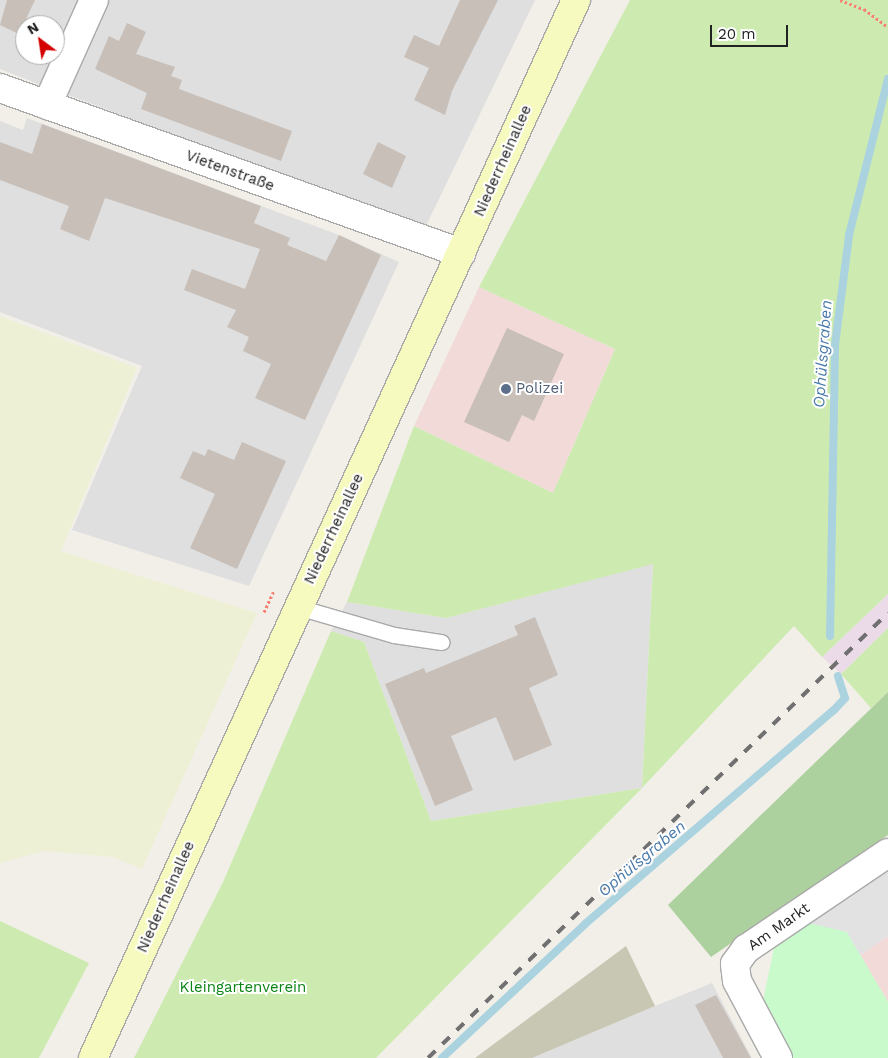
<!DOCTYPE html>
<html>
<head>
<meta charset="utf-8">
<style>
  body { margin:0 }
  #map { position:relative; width:888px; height:1058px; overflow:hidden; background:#f2efe9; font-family:"Work Sans",sans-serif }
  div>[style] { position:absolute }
  .residential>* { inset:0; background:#e0dfdf }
  .commercial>* { inset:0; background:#f2dad9 }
  .industrial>* { inset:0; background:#ebdbe8 }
  .construction>* { inset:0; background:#c7c7b4 }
  .farmland>* { inset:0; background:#eef0d5 }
  .grass>* { inset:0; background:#cdebb0 }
  .forest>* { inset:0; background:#add19e }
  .park>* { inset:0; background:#c8facc }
  .parking>* { inset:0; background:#e2e2e2 }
  .stream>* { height:8px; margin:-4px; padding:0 4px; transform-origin:4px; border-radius:4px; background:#aad3df }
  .building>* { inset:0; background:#c7bfb8 }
  .path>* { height:3px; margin-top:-1.5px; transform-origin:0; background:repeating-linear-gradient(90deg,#fa8072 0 2.5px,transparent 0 5px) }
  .roads { filter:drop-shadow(1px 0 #a9a9a9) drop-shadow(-1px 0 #a9a9a9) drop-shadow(0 1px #a9a9a9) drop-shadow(0 -1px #a9a9a9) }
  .service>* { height:15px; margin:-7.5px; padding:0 7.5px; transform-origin:7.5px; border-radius:7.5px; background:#fff }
  .minor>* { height:28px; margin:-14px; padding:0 14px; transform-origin:14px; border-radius:14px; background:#fff }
  .secondary>* { height:28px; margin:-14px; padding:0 14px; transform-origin:14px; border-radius:14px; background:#f7fabf }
  .rail>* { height:4px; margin-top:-2px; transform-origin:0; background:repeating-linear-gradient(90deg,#707070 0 10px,transparent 0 20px) }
  .dots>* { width:14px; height:14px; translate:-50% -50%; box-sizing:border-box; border:2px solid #fff; border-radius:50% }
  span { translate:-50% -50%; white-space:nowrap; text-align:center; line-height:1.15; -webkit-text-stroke:4px #fff; paint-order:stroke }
  .street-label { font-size:15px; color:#222 }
  .service-label { font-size:15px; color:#4e5e75 }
  .left { translate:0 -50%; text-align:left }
  .park-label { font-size:15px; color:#0c8416 }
  .water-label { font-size:16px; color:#4a7aab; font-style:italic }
  .north { position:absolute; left:15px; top:15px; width:50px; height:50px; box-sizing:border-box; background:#fff; border:1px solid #a7a7a7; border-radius:50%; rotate:329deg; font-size:14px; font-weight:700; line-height:20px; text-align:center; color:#222 }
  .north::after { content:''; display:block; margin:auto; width:18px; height:22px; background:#d40000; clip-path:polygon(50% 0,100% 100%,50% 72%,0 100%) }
  .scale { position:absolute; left:710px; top:25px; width:78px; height:22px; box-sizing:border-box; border:2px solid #222; border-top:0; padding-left:6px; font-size:15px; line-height:18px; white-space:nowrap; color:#222; -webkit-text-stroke:4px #fff; paint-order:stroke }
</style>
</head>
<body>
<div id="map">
  <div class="residential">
    <div style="clip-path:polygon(0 0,80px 0,55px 55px,55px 25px,25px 25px,25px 55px,55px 55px,41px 85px,0 69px)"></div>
    <div style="clip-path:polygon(105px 0,535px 0,425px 228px,68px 95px,67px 83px)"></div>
    <div style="clip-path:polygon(27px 118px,339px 235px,399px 262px,249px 586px,72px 530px,142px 366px,0 312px,0 121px,23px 130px)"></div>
    <div style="clip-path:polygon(653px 563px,642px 788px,431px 821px,364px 642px,331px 631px,347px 602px,446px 618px)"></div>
    <div style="clip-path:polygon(712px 983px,752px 1058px,532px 1058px,655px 1006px)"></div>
  </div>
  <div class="commercial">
    <div style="clip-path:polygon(479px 287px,615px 349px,553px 493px,414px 426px)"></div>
    <div style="clip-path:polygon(888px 936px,888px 1002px,860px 955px)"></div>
  </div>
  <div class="industrial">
    <div style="clip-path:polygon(888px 594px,888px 628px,841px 674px,822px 657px)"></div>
  </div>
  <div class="construction">
    <div style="clip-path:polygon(626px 946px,655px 1006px,532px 1058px,475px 1058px)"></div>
  </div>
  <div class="farmland">
    <div style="clip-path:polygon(0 316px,137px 368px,61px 551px,257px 613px,142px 869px,113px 857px,45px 851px,0 863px)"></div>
  </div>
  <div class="grass">
    <div style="clip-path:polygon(630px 0,888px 0,888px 594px,822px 657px,794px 626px,642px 788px,376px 1058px,134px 1058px,223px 882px,331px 631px,364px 642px,431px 821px,642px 788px,653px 564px,446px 618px,347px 602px,414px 426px,553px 493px,615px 349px,479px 287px)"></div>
    <div style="clip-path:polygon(888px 628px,888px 692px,871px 708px,841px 674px)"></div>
    <div style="clip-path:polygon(0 921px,89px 963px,39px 1058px,0 1058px)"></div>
  </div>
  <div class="forest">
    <div style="clip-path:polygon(888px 692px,888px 835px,711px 957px,668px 905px)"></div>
  </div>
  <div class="park">
    <div style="clip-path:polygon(808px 920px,847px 932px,888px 1002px,888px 1058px,791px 1058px,762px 1006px,775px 943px)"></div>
  </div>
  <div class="parking">
    <div style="clip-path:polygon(888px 870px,888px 936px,860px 955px,847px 932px,809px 923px)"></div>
  </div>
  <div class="stream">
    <div style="left:830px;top:636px;width:291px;rotate:-89deg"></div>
    <div style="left:835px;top:345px;width:111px;rotate:-82.7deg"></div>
    <div style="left:849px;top:235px;width:161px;rotate:-76deg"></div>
    <div style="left:442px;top:1058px;width:196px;rotate:-43.1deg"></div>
    <div style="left:585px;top:924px;width:328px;rotate:-40.7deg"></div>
    <div style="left:834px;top:710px;width:16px;rotate:-47deg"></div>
    <div style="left:845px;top:698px;width:23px;rotate:-108deg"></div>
  </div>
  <div class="building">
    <div style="clip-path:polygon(7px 0,35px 0,19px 34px,0 25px)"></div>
    <div style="clip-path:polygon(460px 0,498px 0,452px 91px,445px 115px,414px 100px,429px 68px,404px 57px,414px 35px,439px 46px)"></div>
    <div style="clip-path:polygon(127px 23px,146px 32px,136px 54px,175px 67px,171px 76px,182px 80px,179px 89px,292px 131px,281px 161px,141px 109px,147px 93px,95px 69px,109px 36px,119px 41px)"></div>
    <div style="clip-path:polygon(42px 124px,261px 206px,254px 223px,290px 238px,287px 245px,326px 261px,339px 235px,381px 255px,305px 420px,255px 398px,271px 364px,243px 351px,249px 337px,227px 327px,236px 310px,184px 290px,192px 269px,245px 289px,260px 249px,105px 198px,89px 241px,60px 229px,69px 206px,0 180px,0 142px,32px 154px)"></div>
    <div style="clip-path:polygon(378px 142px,406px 156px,392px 188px,363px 174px)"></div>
    <div style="clip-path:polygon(507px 328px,564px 354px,534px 421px,522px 415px,509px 442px,464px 422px)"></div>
    <div style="clip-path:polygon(242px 442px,286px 461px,237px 569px,190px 548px,215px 494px,180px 478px,193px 451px,205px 456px,208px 449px,234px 460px)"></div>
    <div style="clip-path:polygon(535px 617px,558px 675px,529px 688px,552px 745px,514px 761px,496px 717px,451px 736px,473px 790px,435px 806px,385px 684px,424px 668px,426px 673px,518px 635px,514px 626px)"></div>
    <div style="clip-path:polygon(716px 995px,751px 1058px,723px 1058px,695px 1005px)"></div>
  </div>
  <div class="path">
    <div style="left:840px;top:0;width:26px;rotate:21deg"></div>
    <div style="left:864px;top:9px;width:30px;rotate:37deg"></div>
    <div style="left:264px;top:612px;width:23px;rotate:-65deg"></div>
  </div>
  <div class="roads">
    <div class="service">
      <div style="left:298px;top:607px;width:100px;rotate:16.3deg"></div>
      <div style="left:394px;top:635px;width:48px;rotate:8.5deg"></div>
    </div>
    <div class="minor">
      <div style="left:0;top:88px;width:490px;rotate:19.7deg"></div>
      <div style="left:47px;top:105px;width:115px;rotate:-65.9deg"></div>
      <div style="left:778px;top:1058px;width:87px;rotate:-118deg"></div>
      <div style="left:737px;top:981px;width:17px;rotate:-97deg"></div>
      <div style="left:735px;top:964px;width:19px;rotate:-54deg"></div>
      <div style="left:746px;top:949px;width:171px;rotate:-34.1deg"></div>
    </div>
    <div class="secondary">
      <div style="left:93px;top:1058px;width:1163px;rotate:-65.46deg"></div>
    </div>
  </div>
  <div class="rail">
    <div style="left:428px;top:1058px;width:640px;rotate:-44.05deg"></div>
  </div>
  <div class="dots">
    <div style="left:506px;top:389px;background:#5c6f8a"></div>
  </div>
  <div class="street-label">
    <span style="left:503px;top:161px;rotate:-66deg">Niederrheinallee</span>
    <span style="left:230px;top:171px;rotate:20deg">Vietenstraße</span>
    <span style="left:334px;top:529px;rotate:-65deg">Niederrheinallee</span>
    <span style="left:166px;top:897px;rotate:-66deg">Niederrheinallee</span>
    <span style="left:779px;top:927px;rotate:-35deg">Am Markt</span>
  </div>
  <div class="service-label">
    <span class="left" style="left:516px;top:389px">Polizei</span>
  </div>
  <div class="park-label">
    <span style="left:243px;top:988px">Kleingartenverein</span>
  </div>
  <div class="water-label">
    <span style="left:823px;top:354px;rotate:-86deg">Ophülsgraben</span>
    <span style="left:642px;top:859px;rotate:-40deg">Ophülsgraben</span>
  </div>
  <div class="north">N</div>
  <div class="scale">20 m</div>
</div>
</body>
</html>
